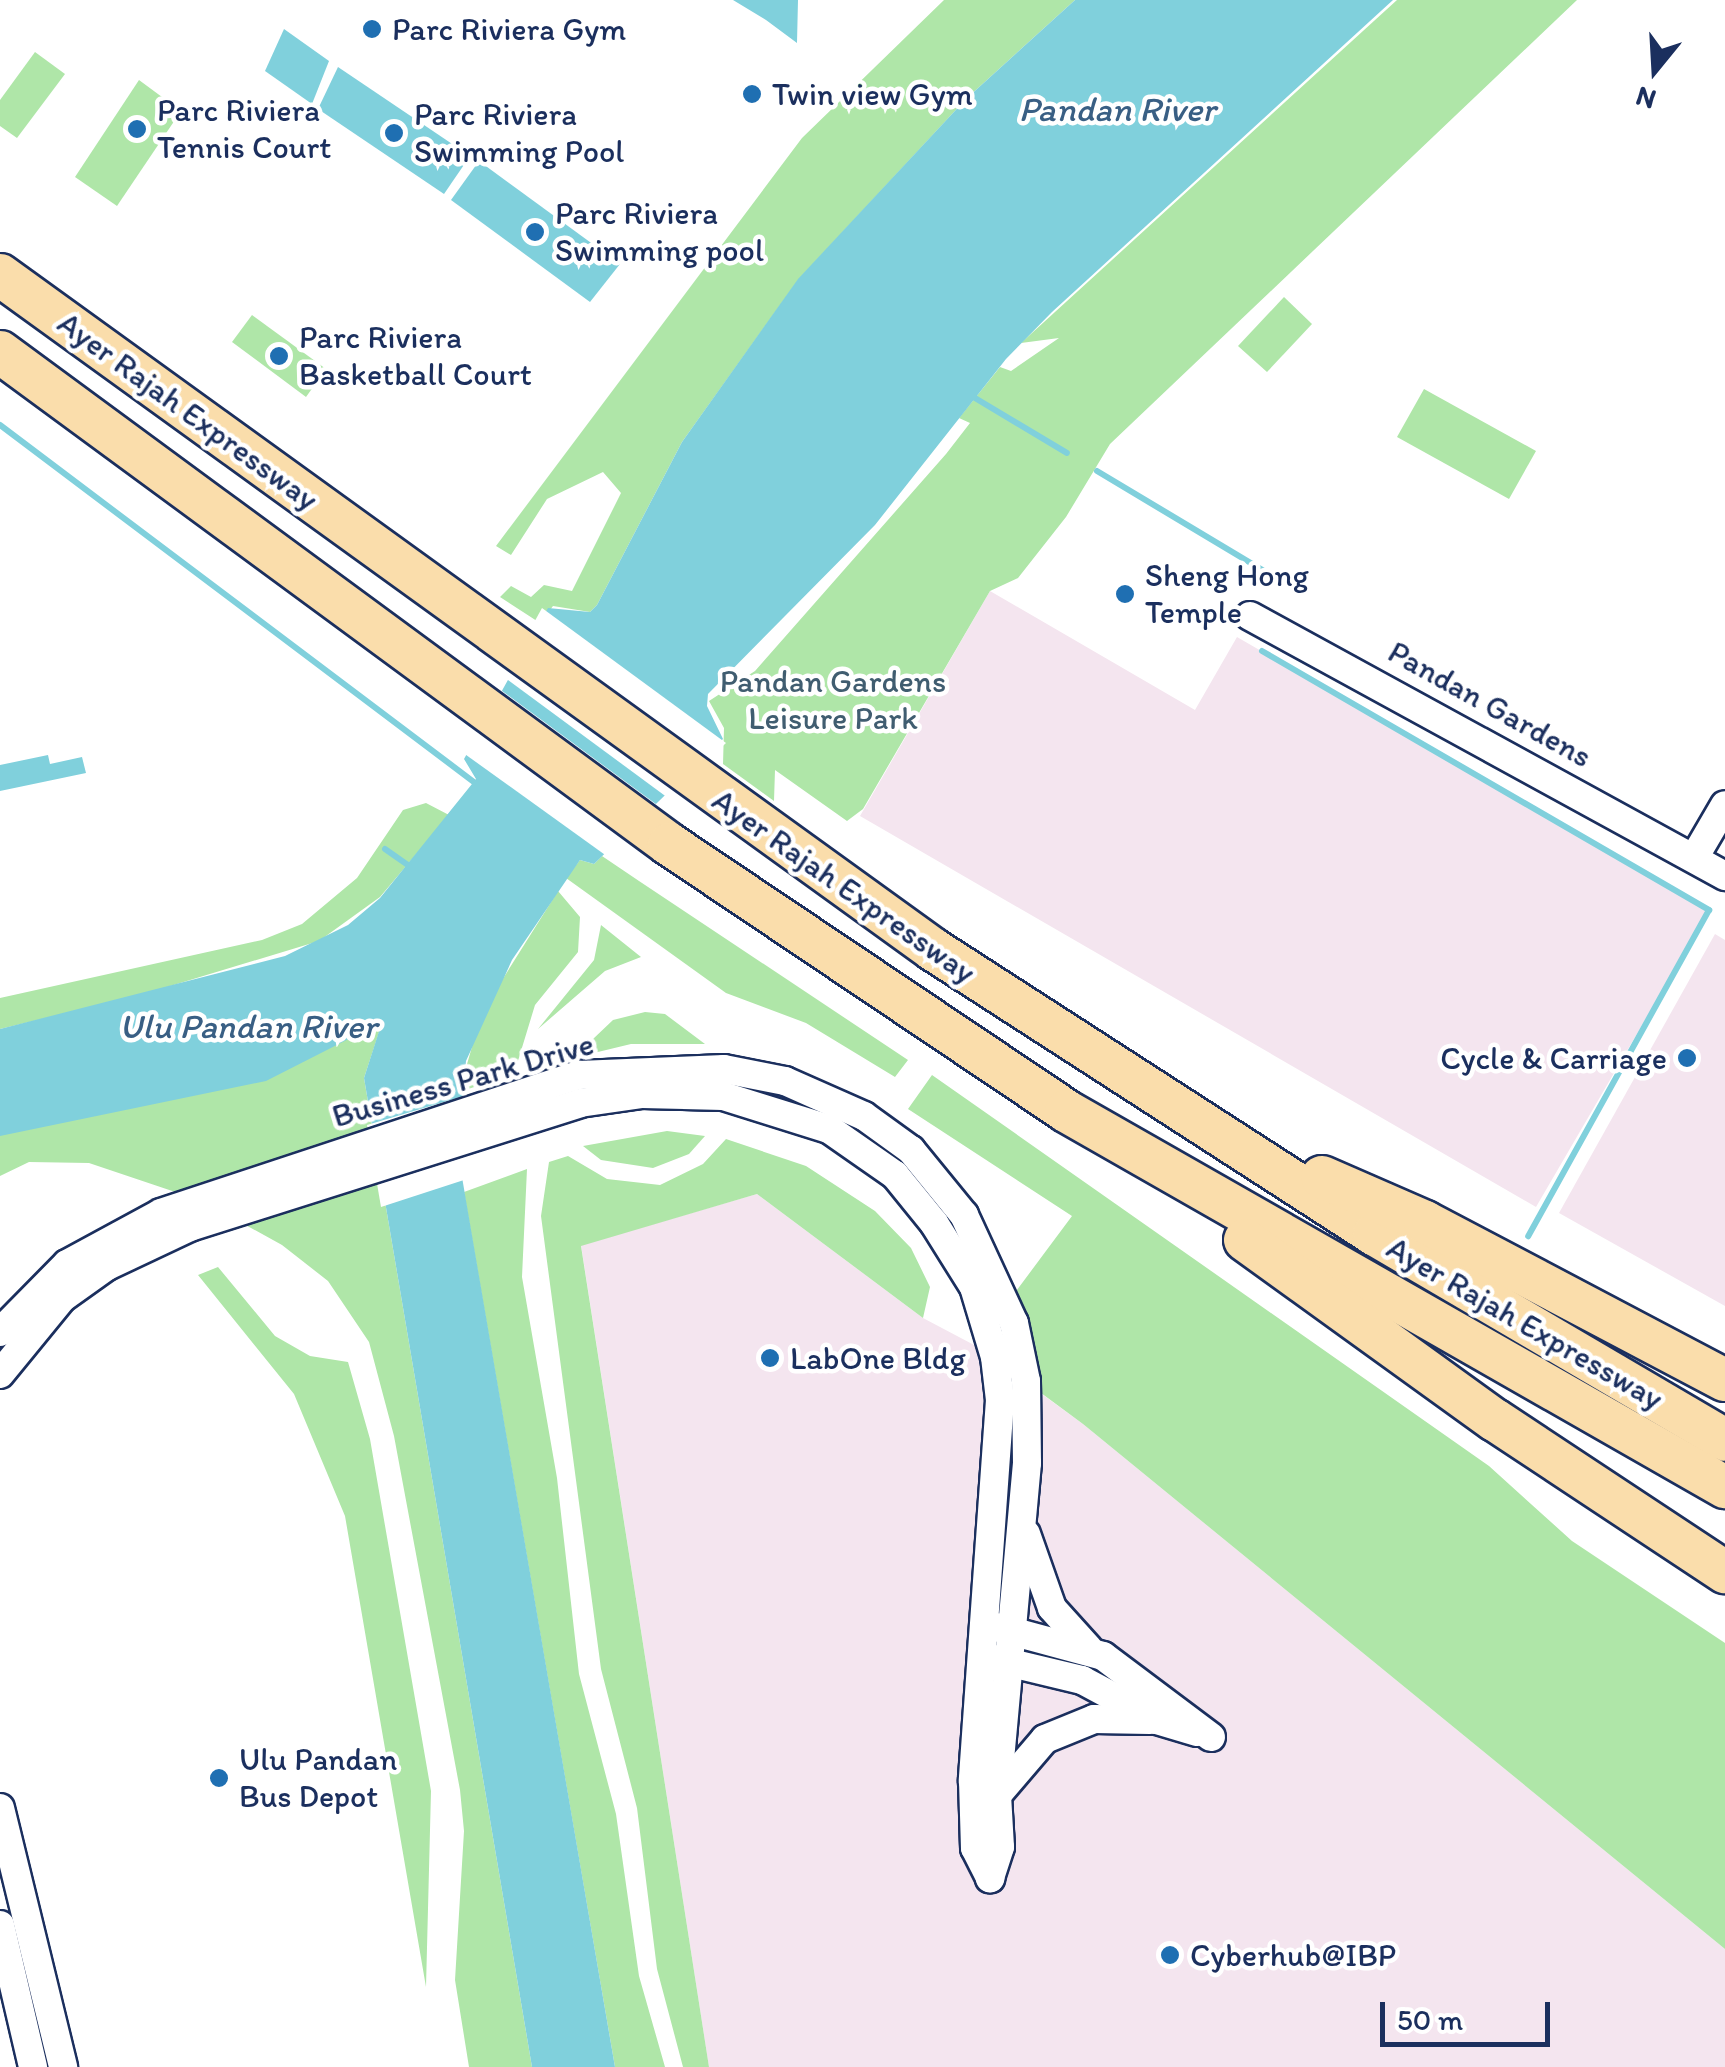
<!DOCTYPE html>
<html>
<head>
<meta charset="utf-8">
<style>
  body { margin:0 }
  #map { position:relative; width:1725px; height:2067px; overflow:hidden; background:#fff; font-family:Itim,sans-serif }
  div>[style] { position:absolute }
  .built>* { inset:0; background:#f4e5ef }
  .green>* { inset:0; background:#afe6a8 }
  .water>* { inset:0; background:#80d0dc }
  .pier>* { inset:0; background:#fff }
  .stream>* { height:6px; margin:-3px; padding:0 3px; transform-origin:3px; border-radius:3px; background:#80d0dc }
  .roads { filter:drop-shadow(2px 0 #1b2f5e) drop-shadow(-2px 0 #1b2f5e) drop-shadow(0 2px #1b2f5e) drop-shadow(0 -2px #1b2f5e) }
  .minor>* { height:28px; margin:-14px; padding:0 14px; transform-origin:14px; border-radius:14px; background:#fff }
  .highway>* { height:42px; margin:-21px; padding:0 21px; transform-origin:21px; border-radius:21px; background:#faddab }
  .dots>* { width:28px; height:28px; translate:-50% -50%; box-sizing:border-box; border:5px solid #fff; border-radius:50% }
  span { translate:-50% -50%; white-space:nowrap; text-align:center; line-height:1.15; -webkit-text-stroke:9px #fff; paint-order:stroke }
  .poi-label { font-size:32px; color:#1b2f5e }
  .left { translate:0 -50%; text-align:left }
  .right { translate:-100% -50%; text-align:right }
  .street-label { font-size:32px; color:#1b2f5e }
  .park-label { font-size:32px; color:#405d70 }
  .water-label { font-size:35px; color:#395f84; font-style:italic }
  .north { position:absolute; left:1605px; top:20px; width:100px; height:100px; -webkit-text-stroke:8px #fff; paint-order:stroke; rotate:198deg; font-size:28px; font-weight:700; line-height:40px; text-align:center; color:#1b2f5e }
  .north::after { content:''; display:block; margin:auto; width:35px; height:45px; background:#1b2f5e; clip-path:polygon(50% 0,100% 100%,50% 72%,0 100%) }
  .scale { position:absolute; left:1380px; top:2002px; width:170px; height:45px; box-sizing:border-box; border:5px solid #1b2f5e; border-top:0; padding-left:12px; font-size:30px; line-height:35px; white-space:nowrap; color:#1b2f5e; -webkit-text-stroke:8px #fff; paint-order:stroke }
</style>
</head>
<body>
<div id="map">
  <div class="built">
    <div style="clip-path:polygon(990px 591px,1195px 710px,1237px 637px,1709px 910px,1536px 1207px,860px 816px)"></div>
    <div style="clip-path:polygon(1715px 934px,1725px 940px,1725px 1306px,1559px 1213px)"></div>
    <div style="clip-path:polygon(757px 1194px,923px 1318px,976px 1346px,1083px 1424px,1725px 1949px,1725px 2067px,709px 2067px,581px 1245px)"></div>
  </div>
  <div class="green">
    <div style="clip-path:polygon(944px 0,1075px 0,966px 99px,798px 280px,682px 442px,597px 605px,590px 612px,553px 606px,540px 623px,500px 597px,511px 586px,531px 597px,544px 585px,572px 591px,621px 493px,603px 472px,547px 499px,511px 555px,496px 546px,802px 138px)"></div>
    <div style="clip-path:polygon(1397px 0,1577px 0,1110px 444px,1066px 517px,1018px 578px,990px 591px,863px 809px,847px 821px,775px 770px,774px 801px,723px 764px,724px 728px,709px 701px,755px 671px,946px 454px,970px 423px,959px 418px,1000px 367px,1011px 371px,1059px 338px,1021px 343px)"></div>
    <div style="clip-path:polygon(35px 52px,65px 74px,17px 138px,0 126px,0 100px)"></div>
    <div style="clip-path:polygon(139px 80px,181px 111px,117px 206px,75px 177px)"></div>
    <div style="clip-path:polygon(1284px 297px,1312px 324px,1267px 372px,1238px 346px)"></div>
    <div style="clip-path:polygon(252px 315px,326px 369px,306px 397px,232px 342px)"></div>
    <div style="clip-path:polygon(1424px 389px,1536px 451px,1509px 499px,1397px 437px)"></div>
    <div style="clip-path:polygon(426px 803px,449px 815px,380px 897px,319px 941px,134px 997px,0 1029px,0 998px,262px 940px,302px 924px,357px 878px,403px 810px)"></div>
    <div style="clip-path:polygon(602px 856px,639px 881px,908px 1060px,895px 1077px,806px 1023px,726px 993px,566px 878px,580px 860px,594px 864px)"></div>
    <div style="clip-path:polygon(558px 891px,580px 917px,578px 952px,535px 1005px,514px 1074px,459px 1092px,482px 1012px)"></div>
    <div style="clip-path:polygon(601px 925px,641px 957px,605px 971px,538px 1029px,594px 960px)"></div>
    <div style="clip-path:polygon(645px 1012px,665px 1014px,705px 1044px,631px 1044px,573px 1058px,613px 1020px)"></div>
    <div style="clip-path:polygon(383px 1020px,364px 1078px,532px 2067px,469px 2067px,455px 1980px,464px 1831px,460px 1790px,394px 1436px,369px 1342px,328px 1281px,282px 1245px,202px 1201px,89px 1163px,29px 1162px,0 1176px,0 1135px)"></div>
    <div style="clip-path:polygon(932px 1075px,1489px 1466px,1572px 1541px,1725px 1643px,1725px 1949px,1083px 1424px,976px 1345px,1072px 1216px,908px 1109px)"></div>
    <div style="clip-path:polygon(667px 1131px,705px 1136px,689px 1154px,653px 1168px,601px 1160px,583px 1146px)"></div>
    <div style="clip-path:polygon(726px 1139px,806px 1166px,875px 1211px,911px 1248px,930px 1287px,923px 1318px,757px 1194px,581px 1246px,709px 2067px,683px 2067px,657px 1969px,637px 1808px,601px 1669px,541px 1216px,549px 1162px,568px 1156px,607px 1179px,660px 1185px,703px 1164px)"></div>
    <div style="clip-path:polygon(527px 1169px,522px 1277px,557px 1478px,579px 1674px,616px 1814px,639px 1976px,665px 2067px,615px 2067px,464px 1192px)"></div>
    <div style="clip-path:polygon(218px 1267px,275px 1336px,310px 1356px,348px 1362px,370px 1439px,431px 1791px,426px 1987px,345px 1516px,294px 1394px,198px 1275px)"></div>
  </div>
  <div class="water">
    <div style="clip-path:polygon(733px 0,798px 0,797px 43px,766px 20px)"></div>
    <div style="clip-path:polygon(1075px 0,1393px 0,1052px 312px,1006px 359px,875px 525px,708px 694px,707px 706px,723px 739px,594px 864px,580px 860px,512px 960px,466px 1061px,457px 1148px,615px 2067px,532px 2067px,364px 1078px,382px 1022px,266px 1081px,0 1136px,0 1029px,285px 956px,348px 925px,380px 898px,476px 779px,464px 759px,548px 608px,590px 612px,597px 605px,682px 442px,798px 279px,966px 99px)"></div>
    <div style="clip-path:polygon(284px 29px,329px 61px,312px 104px,265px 71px)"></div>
    <div style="clip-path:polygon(338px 67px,470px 156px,444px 194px,318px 109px)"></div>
    <div style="clip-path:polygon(479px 161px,620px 264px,590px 302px,451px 200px)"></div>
    <div style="clip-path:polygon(48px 755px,50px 764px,82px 757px,86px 773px,0 791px,0 765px)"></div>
  </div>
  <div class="pier">
    <div style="clip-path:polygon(542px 608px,726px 743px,668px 798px,504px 677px)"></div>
    <div style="clip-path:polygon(498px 688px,660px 807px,608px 857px,462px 752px)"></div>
    <div style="clip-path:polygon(464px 1096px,467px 1179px,381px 1207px,367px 1125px)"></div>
  </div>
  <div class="stream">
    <div style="left:975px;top:398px;width:107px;rotate:30.9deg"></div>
    <div style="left:0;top:425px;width:593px;rotate:36.99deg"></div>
    <div style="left:1097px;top:471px;width:232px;rotate:30.9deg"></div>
    <div style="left:1262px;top:651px;width:517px;rotate:30.09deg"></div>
    <div style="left:1709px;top:910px;width:373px;rotate:119deg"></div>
    <div style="left:385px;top:849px;width:29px;rotate:35deg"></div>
  </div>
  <div class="roads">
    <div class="minor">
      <div style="left:1250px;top:616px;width:542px;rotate:28.69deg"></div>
      <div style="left:1694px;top:858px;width:61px;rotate:-59.7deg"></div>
      <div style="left:0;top:1332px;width:95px;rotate:-45.4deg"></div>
      <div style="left:67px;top:1264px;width:107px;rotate:-28.5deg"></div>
      <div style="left:161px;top:1213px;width:440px;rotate:-18.3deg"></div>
      <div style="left:579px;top:1075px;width:145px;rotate:-2.4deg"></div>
      <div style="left:724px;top:1069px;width:62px;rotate:11.1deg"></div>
      <div style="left:785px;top:1081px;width:86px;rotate:23.9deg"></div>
      <div style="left:864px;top:1116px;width:58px;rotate:35.9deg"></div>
      <div style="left:911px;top:1150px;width:84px;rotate:50.8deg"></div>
      <div style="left:964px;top:1215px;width:119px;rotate:65.2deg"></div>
      <div style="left:1014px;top:1323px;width:59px;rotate:78.3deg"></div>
      <div style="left:1026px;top:1381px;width:82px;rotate:89.3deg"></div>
      <div style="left:1027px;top:1463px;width:333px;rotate:95.2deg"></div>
      <div style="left:997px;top:1795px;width:52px;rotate:86.7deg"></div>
      <div style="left:1000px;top:1847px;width:33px;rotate:108deg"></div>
      <div style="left:0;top:1374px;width:98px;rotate:-50.8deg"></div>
      <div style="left:62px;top:1298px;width:55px;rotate:-35.4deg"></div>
      <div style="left:107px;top:1266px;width:92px;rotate:-25.2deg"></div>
      <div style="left:190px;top:1227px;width:409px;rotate:-17.6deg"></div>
      <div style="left:580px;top:1103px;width:63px;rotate:-8.3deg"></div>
      <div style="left:642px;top:1094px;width:81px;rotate:1.4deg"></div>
      <div style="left:723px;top:1096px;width:111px;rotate:17.3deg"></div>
      <div style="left:829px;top:1129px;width:80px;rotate:34.9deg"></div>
      <div style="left:895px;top:1175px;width:62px;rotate:50.9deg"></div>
      <div style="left:934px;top:1223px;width:75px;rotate:58deg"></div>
      <div style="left:974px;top:1287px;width:73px;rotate:73.3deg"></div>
      <div style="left:995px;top:1357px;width:43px;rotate:83.4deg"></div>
      <div style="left:1000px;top:1400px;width:382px;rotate:94.1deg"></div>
      <div style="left:973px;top:1781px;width:67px;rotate:88.3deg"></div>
      <div style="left:975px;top:1848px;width:34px;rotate:63deg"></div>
      <div style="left:1026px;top:1534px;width:78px;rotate:70.6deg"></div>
      <div style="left:1052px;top:1608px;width:54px;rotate:48deg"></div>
      <div style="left:996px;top:1627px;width:111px;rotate:15.2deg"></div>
      <div style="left:1103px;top:1656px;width:135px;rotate:36.9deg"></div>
      <div style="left:990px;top:1658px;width:95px;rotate:13.4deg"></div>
      <div style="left:1082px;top:1680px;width:85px;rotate:28.1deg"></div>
      <div style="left:1157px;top:1720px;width:42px;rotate:16.7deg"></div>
      <div style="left:998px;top:1794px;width:72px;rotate:-49.5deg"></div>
      <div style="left:1045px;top:1739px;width:53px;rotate:-22.2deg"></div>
      <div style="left:1094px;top:1719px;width:56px;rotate:1deg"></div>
      <div style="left:0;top:1808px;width:267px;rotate:76.3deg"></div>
      <div style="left:0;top:1925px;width:146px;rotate:76.9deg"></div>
    </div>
    <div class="highway">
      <div style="left:0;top:275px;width:1152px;rotate:35.86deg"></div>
      <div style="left:934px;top:950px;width:524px;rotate:32.84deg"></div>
      <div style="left:1374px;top:1234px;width:407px;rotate:30.4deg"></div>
      <div style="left:0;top:352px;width:830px;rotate:36.33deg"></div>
      <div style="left:669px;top:844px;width:478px;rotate:33.9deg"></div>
      <div style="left:1066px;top:1111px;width:759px;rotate:29.71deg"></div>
      <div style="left:1322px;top:1177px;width:112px;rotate:23.6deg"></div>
      <div style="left:1425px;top:1222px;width:339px;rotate:27.8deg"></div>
      <div style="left:1245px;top:1240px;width:308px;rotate:35.8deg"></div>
      <div style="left:1495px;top:1420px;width:276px;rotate:33.5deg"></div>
    </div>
  </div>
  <div class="dots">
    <div style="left:372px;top:29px;background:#1f6fb2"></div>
    <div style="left:752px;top:94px;background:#1f6fb2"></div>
    <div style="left:137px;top:129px;background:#1f6fb2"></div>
    <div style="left:394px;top:133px;background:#1f6fb2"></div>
    <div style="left:535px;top:232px;background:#1f6fb2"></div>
    <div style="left:279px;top:356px;background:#1f6fb2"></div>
    <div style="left:1125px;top:594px;background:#1f6fb2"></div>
    <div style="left:1687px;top:1058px;background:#1f6fb2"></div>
    <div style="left:770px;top:1358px;background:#1f6fb2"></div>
    <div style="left:219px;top:1778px;background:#1f6fb2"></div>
    <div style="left:1170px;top:1955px;background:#1f6fb2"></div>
  </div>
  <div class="poi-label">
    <span class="left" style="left:392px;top:29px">Parc Riviera Gym</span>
    <span class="left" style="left:772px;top:94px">Twin view Gym</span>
    <span class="left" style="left:157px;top:129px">Parc Riviera<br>Tennis Court</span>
    <span class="left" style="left:414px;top:133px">Parc Riviera<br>Swimming Pool</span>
    <span class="left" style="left:555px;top:232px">Parc Riviera<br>Swimming pool</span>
    <span class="left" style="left:299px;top:356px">Parc Riviera<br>Basketball Court</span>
    <span class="left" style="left:1145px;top:594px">Sheng Hong<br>Temple</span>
    <span class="right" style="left:1667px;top:1058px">Cycle &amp; Carriage</span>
    <span class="left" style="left:790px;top:1358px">LabOne Bldg</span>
    <span class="left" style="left:239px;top:1778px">Ulu Pandan<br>Bus Depot</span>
    <span class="left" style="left:1190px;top:1955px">Cyberhub@IBP</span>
  </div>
  <div class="street-label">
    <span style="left:188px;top:411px;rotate:36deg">Ayer Rajah Expressway</span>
    <span style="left:1490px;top:704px;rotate:29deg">Pandan Gardens</span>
    <span style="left:844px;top:886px;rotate:35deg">Ayer Rajah Expressway</span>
    <span style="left:463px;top:1080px;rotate:-16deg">Business Park Drive</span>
    <span style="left:1525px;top:1323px;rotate:30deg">Ayer Rajah Expressway</span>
  </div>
  <div class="park-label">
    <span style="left:833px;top:700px">Pandan Gardens<br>Leisure Park</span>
  </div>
  <div class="water-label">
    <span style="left:1117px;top:109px">Pandan River</span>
    <span style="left:248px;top:1026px">Ulu Pandan River</span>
  </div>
  <div class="north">N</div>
  <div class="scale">50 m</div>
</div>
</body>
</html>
